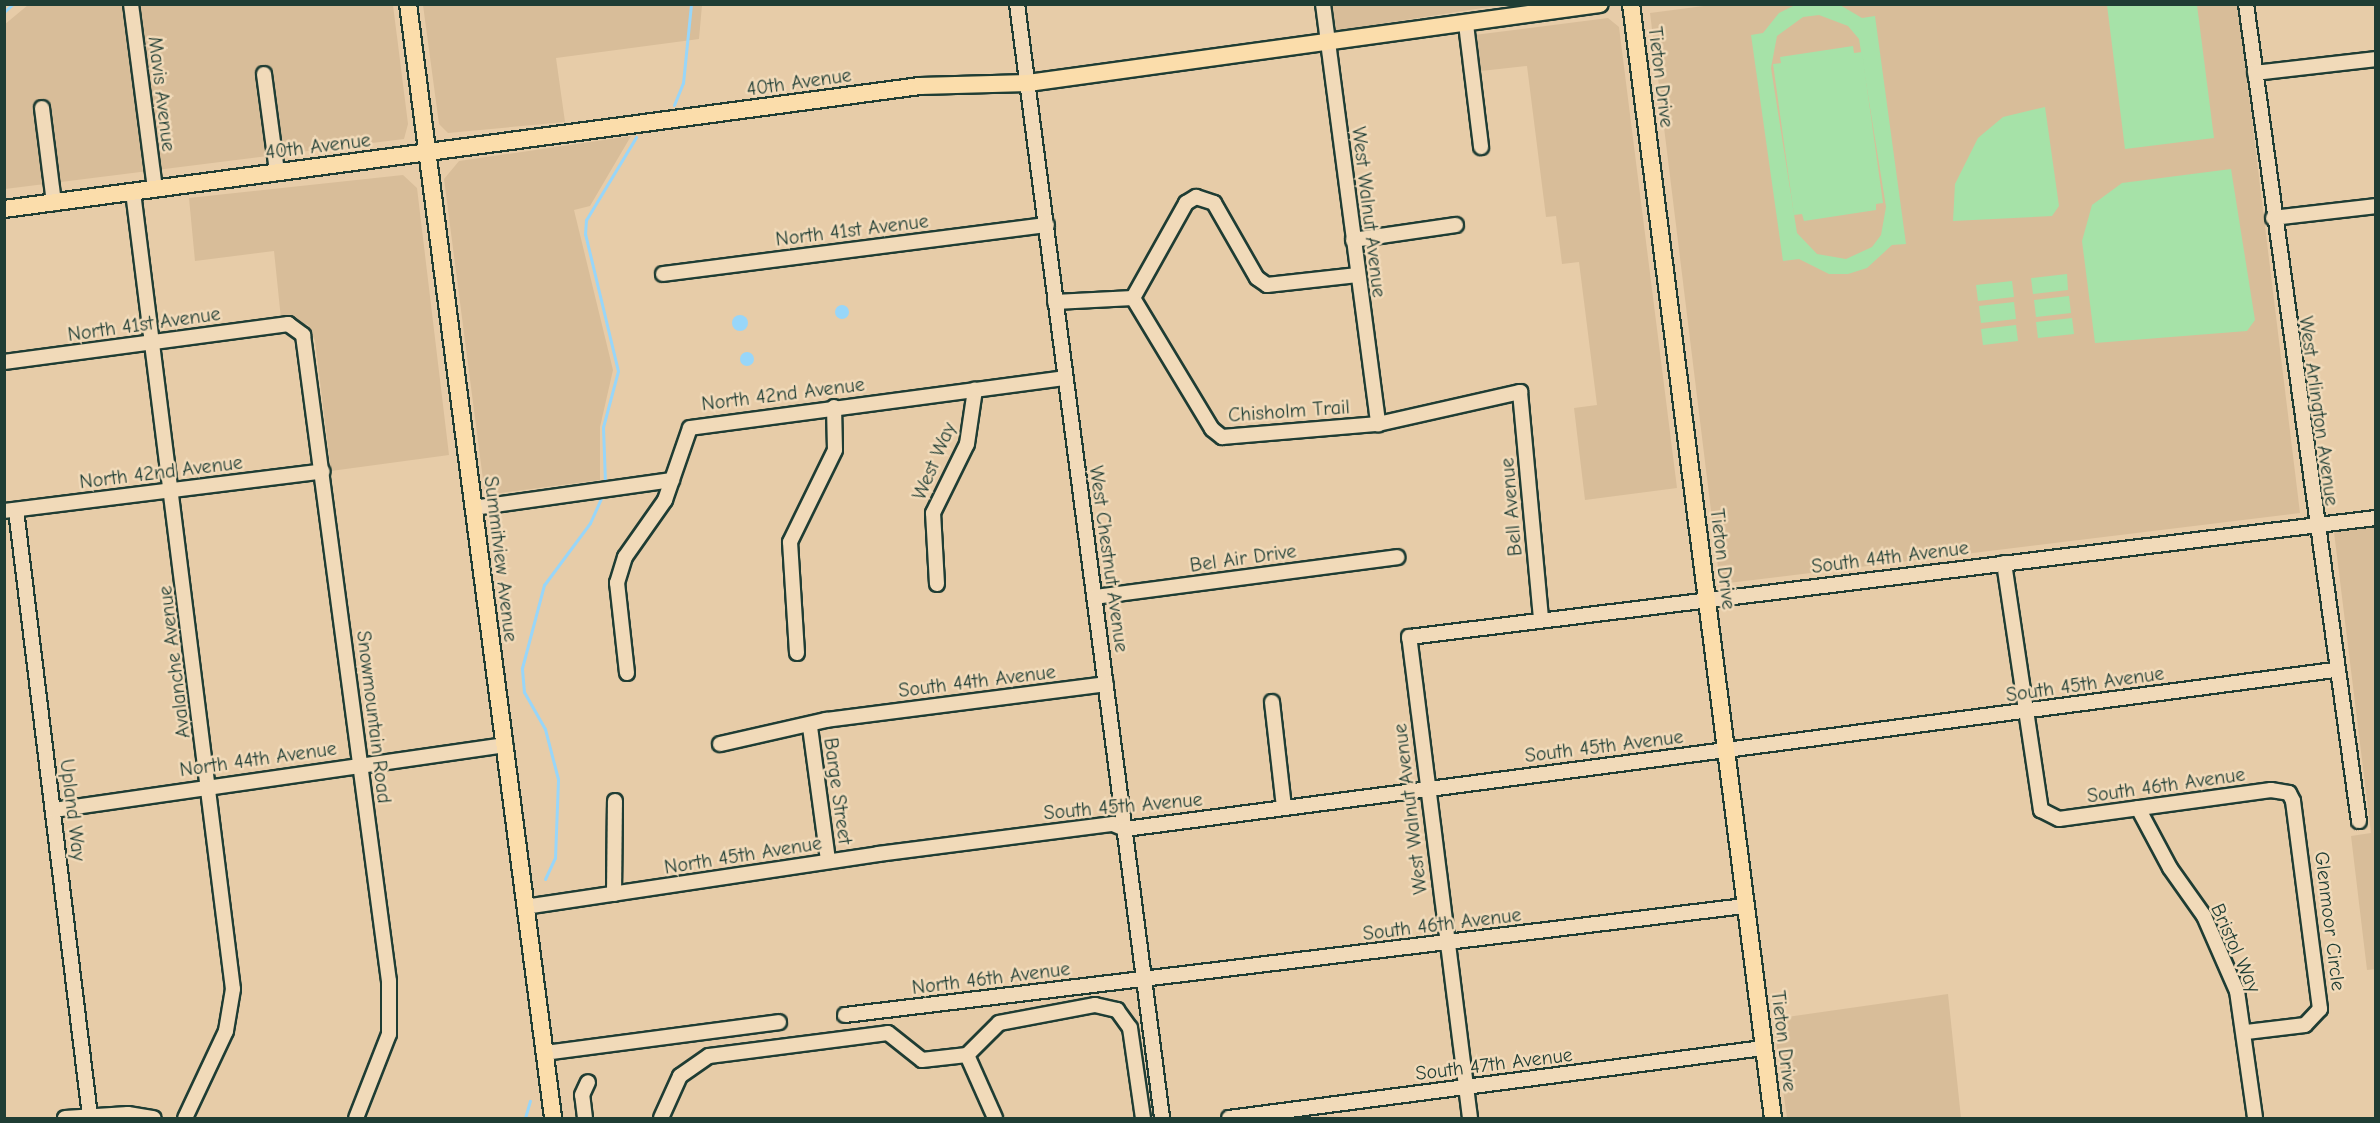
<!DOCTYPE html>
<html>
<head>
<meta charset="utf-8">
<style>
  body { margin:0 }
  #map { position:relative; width:2380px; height:1123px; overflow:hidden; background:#e7cca8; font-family:"Comic Neue",sans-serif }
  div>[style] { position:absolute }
  .built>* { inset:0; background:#d8bd99 }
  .green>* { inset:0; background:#a6e2a8 }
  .water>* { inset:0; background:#98d6f9 }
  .round { border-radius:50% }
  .stream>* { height:3px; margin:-1.5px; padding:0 1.5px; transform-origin:1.5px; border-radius:1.5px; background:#98d6f9 }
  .roads { filter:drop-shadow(2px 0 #1f3d34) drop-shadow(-2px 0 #1f3d34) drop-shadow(0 2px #1f3d34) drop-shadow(0 -2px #1f3d34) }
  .minor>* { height:14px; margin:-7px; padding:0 7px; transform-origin:7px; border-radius:7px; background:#f1dab9 }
  .major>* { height:16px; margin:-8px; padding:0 8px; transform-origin:8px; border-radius:8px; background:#fbddab }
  span { translate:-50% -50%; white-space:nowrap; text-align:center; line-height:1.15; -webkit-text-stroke:5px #f1dab9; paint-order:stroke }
  .street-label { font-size:20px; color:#1f3d34 }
  .frame { position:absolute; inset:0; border:6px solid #1f3d34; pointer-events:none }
</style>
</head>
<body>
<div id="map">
  <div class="built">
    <div style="clip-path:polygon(1719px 4px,2238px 5px,2300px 513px,1720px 584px,1650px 13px)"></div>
    <div style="clip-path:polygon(28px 5px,393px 5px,408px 124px,404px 139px,5px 189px,4px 25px)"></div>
    <div style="clip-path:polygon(423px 5px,423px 4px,702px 5px,699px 39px,556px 58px,565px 122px,448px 133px,439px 124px)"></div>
    <div style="clip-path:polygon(1331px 5px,1331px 4px,1502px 5px,1334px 31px)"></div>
    <div style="clip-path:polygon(1608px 18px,1619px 27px,1677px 488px,1585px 500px,1574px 408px,1597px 405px,1579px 262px,1562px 264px,1556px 216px,1546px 217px,1527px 66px,1463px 73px,1458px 37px)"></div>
    <div style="clip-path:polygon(631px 136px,590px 206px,574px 210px,613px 370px,600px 427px,600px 480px,485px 495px,444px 179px,459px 161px)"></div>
    <div style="clip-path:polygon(403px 175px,417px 188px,449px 455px,331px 471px,315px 341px,308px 325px,281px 319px,274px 251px,195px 261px,189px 198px)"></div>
    <div style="clip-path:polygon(2375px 526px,2376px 969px,2367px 970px,2351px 836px,2371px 833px,2334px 532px)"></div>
    <div style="clip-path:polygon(1948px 994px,1961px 1118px,1787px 1118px,1773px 1019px)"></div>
  </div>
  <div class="green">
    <div style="clip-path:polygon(evenodd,1795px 5px,1840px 5px,1862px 18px,1875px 16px,1906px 244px,1892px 245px,1867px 268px,1848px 274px,1829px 274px,1799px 259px,1783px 261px,1751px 35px,1763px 33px,1779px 13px,1795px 5px,1819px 15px,1848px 26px,1859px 39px,1886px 207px,1881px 235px,1872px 247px,1846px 259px,1817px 254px,1797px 233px,1771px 68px,1777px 36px,1803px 17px,1819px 15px)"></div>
    <div style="clip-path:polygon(2107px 5px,2197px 5px,2214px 138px,2125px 149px)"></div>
    <div style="clip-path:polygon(1853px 46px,1854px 53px,1862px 52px,1883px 203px,1876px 204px,1876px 210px,1804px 221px,1802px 214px,1794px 215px,1773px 64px,1781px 63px,1780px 57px)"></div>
    <div style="clip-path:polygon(2045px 107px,2059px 206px,2052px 216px,1953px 221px,1955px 184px,1978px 138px,2003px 117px)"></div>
    <div style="clip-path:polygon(2231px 169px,2255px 320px,2247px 331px,2095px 343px,2082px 241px,2092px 205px,2122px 183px)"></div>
    <div style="clip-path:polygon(2067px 274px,2068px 290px,2033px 294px,2031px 278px)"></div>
    <div style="clip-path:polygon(2012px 281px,2014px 297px,1978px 301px,1976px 285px)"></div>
    <div style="clip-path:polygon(2069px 296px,2071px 313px,2036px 317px,2034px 300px)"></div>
    <div style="clip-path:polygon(2014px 302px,2016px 319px,1981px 323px,1979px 306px)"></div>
    <div style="clip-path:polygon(2072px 318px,2074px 334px,2038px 338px,2036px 322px)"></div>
    <div style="clip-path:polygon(2016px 325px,2018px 341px,1983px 345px,1981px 329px)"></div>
  </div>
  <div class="water">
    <div class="round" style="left:835px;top:305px;width:14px;height:14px"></div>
    <div class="round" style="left:732px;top:315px;width:16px;height:16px"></div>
    <div class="round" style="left:740px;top:352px;width:14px;height:14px"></div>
  </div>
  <div class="stream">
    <div style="left:4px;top:12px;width:12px;rotate:-42deg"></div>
    <div style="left:674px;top:105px;width:24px;rotate:-68deg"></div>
    <div style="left:683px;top:83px;width:79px;rotate:-84.2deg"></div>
    <div style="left:605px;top:482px;width:55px;rotate:-92.1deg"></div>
    <div style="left:603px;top:427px;width:58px;rotate:-75deg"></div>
    <div style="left:618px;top:371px;width:141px;rotate:-103.5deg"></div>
    <div style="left:585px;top:234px;width:14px;rotate:-86deg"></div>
    <div style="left:586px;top:220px;width:97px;rotate:-58.9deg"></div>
    <div style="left:545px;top:879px;width:23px;rotate:-65deg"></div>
    <div style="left:555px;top:858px;width:79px;rotate:-87.8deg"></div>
    <div style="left:558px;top:779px;width:52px;rotate:-104.6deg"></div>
    <div style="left:545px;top:729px;width:43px;rotate:-119.6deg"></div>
    <div style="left:524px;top:692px;width:24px;rotate:-95deg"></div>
    <div style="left:522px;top:668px;width:86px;rotate:-75.2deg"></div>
    <div style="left:544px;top:585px;width:77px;rotate:-53.4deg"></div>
    <div style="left:590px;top:523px;width:27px;rotate:-66deg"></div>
    <div style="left:525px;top:1118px;width:18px;rotate:-74deg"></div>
  </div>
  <div class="roads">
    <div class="minor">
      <div style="left:131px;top:4px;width:187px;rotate:82.6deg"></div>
      <div style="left:1017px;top:4px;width:1123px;rotate:82.58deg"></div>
      <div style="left:1323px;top:4px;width:424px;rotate:82.5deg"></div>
      <div style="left:2246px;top:4px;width:825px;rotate:82.13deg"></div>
      <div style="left:1466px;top:24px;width:124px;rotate:83deg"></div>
      <div style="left:2255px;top:73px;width:122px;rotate:-6.6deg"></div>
      <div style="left:264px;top:74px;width:99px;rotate:82.4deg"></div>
      <div style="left:42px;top:108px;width:96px;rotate:82.8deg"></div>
      <div style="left:133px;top:192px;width:803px;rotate:82.85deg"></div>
      <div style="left:233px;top:989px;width:43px;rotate:99.5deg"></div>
      <div style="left:226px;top:1031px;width:96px;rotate:115.2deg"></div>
      <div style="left:2273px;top:218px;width:104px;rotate:-6.6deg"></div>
      <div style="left:1353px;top:240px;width:104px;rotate:-8.3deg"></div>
      <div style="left:663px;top:274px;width:387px;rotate:-7.3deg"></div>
      <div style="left:1133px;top:298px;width:153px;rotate:58.9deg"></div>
      <div style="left:1212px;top:429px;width:13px;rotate:39deg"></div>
      <div style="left:1222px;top:437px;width:157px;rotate:-4.8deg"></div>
      <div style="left:1378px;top:424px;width:146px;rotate:-12.7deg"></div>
      <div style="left:1520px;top:392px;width:226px;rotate:84.7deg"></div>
      <div style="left:1133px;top:298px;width:109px;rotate:-60.8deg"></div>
      <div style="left:1186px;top:203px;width:12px;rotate:-31deg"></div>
      <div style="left:1196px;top:197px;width:19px;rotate:18deg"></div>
      <div style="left:1214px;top:203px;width:86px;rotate:60.2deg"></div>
      <div style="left:1257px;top:278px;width:12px;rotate:35deg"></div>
      <div style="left:1267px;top:285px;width:91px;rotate:-6.3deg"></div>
      <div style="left:1055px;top:302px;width:78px;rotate:-2.9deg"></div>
      <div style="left:4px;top:362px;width:287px;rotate:-7.6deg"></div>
      <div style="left:288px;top:324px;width:19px;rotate:36deg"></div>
      <div style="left:303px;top:335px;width:652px;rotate:82.42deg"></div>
      <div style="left:389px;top:981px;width:53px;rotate:90deg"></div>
      <div style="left:389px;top:1034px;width:90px;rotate:111.4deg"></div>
      <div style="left:473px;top:508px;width:201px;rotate:-8deg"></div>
      <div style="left:16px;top:510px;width:611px;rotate:83.04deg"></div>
      <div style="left:4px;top:511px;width:321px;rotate:-7.1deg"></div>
      <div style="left:2004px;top:563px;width:250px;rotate:81.5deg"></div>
      <div style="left:2041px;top:810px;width:20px;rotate:27deg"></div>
      <div style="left:2059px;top:819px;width:214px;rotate:-7.8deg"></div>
      <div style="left:2271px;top:790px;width:18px;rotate:9deg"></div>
      <div style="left:2289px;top:793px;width:9px;rotate:63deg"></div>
      <div style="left:2293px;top:801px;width:210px;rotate:82.6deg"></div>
      <div style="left:2320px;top:1009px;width:22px;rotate:133deg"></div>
      <div style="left:2305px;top:1025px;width:59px;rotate:173.2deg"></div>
      <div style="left:937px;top:584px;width:71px;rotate:-93.2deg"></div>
      <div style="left:933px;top:513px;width:77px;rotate:-63.8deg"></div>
      <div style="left:967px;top:444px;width:55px;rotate:-81.6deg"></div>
      <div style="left:1095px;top:597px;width:305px;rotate:-7.5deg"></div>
      <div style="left:797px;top:653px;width:111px;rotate:-93.6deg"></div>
      <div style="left:790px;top:542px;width:102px;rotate:-63.9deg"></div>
      <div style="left:835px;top:450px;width:43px;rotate:-91.3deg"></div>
      <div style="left:627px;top:673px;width:91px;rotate:-96.3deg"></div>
      <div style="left:617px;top:583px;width:27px;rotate:-73deg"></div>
      <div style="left:625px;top:557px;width:70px;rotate:-54.9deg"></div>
      <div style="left:665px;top:500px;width:76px;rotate:-70.9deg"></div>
      <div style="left:690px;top:428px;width:378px;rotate:-7.6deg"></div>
      <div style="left:1272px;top:702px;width:106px;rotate:83.5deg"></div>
      <div style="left:810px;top:727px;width:135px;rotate:82.3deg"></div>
      <div style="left:720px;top:744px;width:109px;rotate:-12.8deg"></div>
      <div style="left:826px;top:720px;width:282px;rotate:-7.3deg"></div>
      <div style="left:2138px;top:808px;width:68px;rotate:61.9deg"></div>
      <div style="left:2170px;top:868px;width:59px;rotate:54.7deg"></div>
      <div style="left:2204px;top:916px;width:82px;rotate:66.3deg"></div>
      <div style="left:2237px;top:991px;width:128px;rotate:81.9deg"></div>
      <div style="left:54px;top:810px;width:456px;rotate:-8.2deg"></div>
      <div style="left:614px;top:894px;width:93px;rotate:-89.4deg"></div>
      <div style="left:525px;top:907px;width:357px;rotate:-8.5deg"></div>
      <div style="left:878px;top:854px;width:237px;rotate:-7.3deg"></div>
      <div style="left:1113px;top:824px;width:13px;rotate:23deg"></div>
      <div style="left:1125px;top:829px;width:1220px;rotate:-7.49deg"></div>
      <div style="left:845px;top:1015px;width:907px;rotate:-6.91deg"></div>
      <div style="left:545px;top:1053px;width:236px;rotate:-7.5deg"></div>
      <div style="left:967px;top:1055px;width:69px;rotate:66deg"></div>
      <div style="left:65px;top:1118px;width:63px;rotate:-3.6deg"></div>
      <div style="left:128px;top:1114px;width:26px;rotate:9deg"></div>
      <div style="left:585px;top:1118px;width:23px;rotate:-97deg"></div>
      <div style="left:582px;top:1095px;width:14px;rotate:-65deg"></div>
      <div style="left:661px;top:1118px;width:46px;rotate:-65.7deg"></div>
      <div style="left:680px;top:1076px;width:35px;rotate:-35deg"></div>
      <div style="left:709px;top:1056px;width:180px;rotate:-7.3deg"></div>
      <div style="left:888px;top:1033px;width:43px;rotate:38.5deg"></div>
      <div style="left:922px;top:1060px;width:45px;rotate:-6.3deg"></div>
      <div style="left:967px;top:1055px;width:45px;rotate:-45deg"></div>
      <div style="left:999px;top:1023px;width:98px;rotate:-10.6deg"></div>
      <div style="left:1095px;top:1005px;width:23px;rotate:13deg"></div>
      <div style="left:1117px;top:1010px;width:22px;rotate:54deg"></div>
      <div style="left:1130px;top:1028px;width:91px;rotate:81.8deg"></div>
      <div style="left:1229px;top:1118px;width:539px;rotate:-7.47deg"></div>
      <div style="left:1470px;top:1118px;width:485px;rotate:-97.2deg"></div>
      <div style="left:1409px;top:637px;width:974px;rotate:-7.02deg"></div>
    </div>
    <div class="major">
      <div style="left:408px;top:4px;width:1123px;rotate:82.58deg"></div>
      <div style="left:1631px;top:4px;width:1123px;rotate:82.74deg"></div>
      <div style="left:4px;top:209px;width:924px;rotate:-7.65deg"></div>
      <div style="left:920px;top:86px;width:108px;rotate:-1.6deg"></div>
      <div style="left:1028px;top:83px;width:577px;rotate:-7.86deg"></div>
    </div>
  </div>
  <div class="street-label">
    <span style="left:1661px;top:77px;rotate:83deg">Tieton Drive</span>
    <span style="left:799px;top:82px;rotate:-8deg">40th Avenue</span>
    <span style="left:162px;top:94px;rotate:83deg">Mavis Avenue</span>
    <span style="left:318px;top:146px;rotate:-7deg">40th Avenue</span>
    <span style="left:1369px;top:212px;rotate:83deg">West Walnut Avenue</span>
    <span style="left:852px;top:230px;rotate:-7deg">North 41st Avenue</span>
    <span style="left:144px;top:324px;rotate:-8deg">North 41st Avenue</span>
    <span style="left:783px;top:394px;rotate:-7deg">North 42nd Avenue</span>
    <span style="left:1289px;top:411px;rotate:-4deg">Chisholm Trail</span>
    <span style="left:2319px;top:411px;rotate:82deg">West Arlington Avenue</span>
    <span style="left:934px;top:461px;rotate:-67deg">West Way</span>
    <span style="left:161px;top:472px;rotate:-7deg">North 42nd Avenue</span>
    <span style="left:1511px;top:507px;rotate:-95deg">Bell Avenue</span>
    <span style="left:1890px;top:557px;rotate:-7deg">South 44th Avenue</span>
    <span style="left:1243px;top:558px;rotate:-8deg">Bel Air Drive</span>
    <span style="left:501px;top:559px;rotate:83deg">Summitview Avenue</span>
    <span style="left:1109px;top:559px;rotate:82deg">West Chestnut Avenue</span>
    <span style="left:1723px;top:559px;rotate:83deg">Tieton Drive</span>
    <span style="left:174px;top:662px;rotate:-97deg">Avalanche Avenue</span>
    <span style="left:977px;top:681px;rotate:-7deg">South 44th Avenue</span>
    <span style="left:2085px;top:684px;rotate:-8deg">South 45th Avenue</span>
    <span style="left:374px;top:717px;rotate:83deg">Snowmountain Road</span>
    <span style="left:1604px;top:746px;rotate:-7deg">South 45th Avenue</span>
    <span style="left:258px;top:759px;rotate:-8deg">North 44th Avenue</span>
    <span style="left:2166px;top:785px;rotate:-8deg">South 46th Avenue</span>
    <span style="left:838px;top:791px;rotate:82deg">Barge Street</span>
    <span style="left:1123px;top:806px;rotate:-5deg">South 45th Avenue</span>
    <span style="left:1410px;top:809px;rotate:-97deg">West Walnut Avenue</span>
    <span style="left:73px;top:810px;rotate:83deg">Upland Way</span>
    <span style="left:743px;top:855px;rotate:-9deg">North 45th Avenue</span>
    <span style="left:2330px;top:921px;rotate:83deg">Glenmoor Circle</span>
    <span style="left:1442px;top:924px;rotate:-7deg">South 46th Avenue</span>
    <span style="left:2236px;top:948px;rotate:66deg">Bristol Way</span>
    <span style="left:991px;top:978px;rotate:-7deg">North 46th Avenue</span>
    <span style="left:1784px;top:1041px;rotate:83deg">Tieton Drive</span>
    <span style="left:1494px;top:1064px;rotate:-7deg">South 47th Avenue</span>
  </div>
  <div class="frame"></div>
</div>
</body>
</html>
